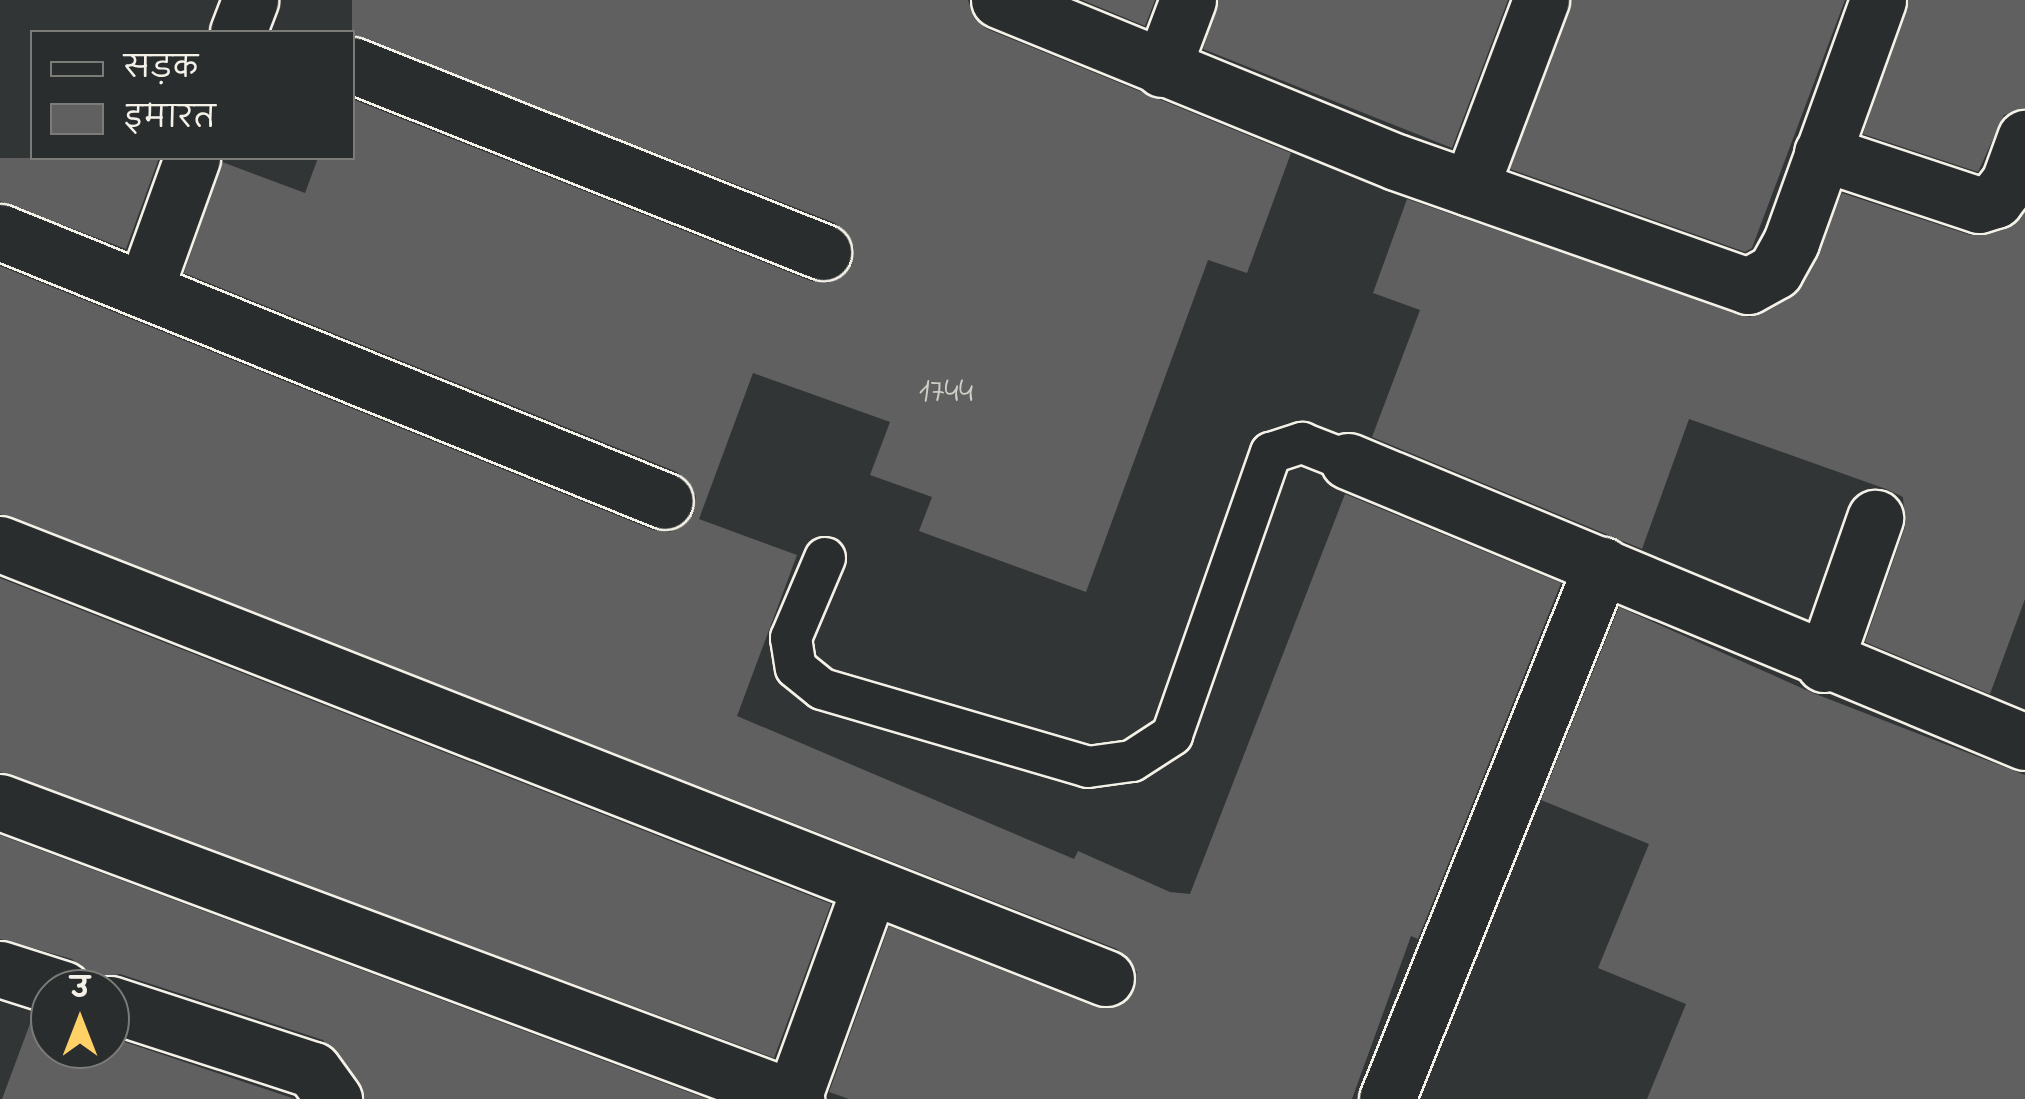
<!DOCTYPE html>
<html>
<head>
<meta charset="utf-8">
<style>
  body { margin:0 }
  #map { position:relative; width:2025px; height:1099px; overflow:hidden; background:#323535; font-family:"Indie Flower","Playpen Sans Deva",sans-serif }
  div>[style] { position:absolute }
  .building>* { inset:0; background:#5f605f }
  .roads { filter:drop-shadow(2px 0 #f4f1e8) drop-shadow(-2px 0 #f4f1e8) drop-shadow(0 2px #f4f1e8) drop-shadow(0 -2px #f4f1e8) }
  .service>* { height:40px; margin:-20px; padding:0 20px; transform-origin:20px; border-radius:20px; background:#2a2d2e }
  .minor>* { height:55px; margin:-27.5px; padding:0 27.5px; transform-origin:27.5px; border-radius:27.5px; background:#2a2d2e }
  span { translate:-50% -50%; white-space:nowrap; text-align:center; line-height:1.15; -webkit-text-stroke:8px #2a2d2e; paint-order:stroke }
  .number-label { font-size:35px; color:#cfcdc6 }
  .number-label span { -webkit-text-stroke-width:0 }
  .legend { position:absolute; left:30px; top:30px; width:325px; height:130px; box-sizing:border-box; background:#2a2d2e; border:2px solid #7b7b78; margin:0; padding:12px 18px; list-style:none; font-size:30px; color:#f4f1e8 }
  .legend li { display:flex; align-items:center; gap:20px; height:50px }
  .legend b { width:50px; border:2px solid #7b7b78 }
  .north { position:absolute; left:30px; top:969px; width:100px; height:100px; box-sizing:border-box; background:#2a2d2e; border:2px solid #7b7b78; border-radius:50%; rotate:0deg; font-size:28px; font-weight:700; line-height:40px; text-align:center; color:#f4f1e8 }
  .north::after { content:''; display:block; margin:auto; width:35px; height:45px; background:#ffd166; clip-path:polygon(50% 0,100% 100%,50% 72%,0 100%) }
</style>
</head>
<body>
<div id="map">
  <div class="building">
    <div style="clip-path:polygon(352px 0,968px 0,974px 18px,987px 29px,1291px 153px,1247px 273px,1208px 260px,1086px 592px,919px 531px,932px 497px,870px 475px,890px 422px,753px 373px,699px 519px,797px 555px,737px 716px,1074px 859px,1078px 851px,1170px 892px,1190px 894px,1345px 494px,1561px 583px,1418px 939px,1411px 936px,1352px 1099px,849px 1099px,829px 1092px,889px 926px,1096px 1007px,1126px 1002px,1137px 972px,1117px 949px,0 514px,0 266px,653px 530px,670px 532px,693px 514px,696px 496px,677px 472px,184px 273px,222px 162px,305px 193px,318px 158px,352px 158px,352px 99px,811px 281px,828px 283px,852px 264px,854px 247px,835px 223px,352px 35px)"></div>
    <div style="clip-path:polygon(1082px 0,1155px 0,1145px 26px)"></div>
    <div style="clip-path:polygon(1218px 0,1508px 0,1452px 148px,1203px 49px)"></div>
    <div style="clip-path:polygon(1571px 0,1845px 0,1752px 248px,1745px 252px,1510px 169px)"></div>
    <div style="clip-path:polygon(1908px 0,2025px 0,2025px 108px,2004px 115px,1978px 172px,1863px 134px)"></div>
    <div style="clip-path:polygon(0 158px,159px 158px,126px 249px,0 201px)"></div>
    <div style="clip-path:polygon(1842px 193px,1970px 235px,2004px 230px,2025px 212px,2025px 599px,1990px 694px,1865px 642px,1905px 527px,1903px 497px,1886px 489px,1689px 419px,1642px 549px,1372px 437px,1420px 310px,1373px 293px,1407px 199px,1750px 317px,1802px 286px)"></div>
    <div style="clip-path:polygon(0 578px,831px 904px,774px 1058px,0 772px)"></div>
    <div style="clip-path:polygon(1619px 607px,1813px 693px,2025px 775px,2025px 1099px,1647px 1099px,1686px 1004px,1598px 968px,1649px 844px,1541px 800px)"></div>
    <div style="clip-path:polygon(0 835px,707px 1099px,365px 1099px,359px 1081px,323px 1040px,120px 974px,92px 979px,72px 959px,0 939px)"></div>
    <div style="clip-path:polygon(34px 1013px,50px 1018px,50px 1049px,110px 1049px,110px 1037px,295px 1099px,2px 1099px)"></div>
  </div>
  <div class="roads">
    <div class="service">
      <div style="left:825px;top:558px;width:87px;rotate:113deg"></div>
      <div style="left:791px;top:638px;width:30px;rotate:81deg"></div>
      <div style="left:796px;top:668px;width:33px;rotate:39deg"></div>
      <div style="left:822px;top:689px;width:277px;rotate:16.3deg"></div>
      <div style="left:1088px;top:767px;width:44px;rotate:-7.8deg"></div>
      <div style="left:1132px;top:761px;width:48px;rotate:-33deg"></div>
      <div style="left:1172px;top:735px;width:299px;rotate:-70.7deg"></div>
      <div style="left:1271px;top:453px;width:33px;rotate:-18deg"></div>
      <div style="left:1302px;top:443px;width:49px;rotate:21.4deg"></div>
    </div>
    <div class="minor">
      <div style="left:999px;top:0;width:429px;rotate:22.2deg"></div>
      <div style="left:1396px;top:162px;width:373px;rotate:19.4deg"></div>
      <div style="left:1748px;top:286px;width:31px;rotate:-29deg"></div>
      <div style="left:1775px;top:271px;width:33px;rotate:-61deg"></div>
      <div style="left:1791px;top:242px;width:257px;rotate:-70.2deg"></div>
      <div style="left:238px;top:32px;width:34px;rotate:-69deg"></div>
      <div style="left:352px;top:65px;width:507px;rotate:21.65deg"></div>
      <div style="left:1162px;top:69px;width:74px;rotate:-69.4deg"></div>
      <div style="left:1822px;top:153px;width:165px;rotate:18.3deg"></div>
      <div style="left:1979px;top:205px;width:17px;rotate:-17deg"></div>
      <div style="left:1995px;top:200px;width:23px;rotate:-52deg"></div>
      <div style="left:2009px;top:182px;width:47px;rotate:-70deg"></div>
      <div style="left:1470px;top:188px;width:201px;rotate:-69.3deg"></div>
      <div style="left:0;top:232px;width:717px;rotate:22.02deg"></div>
      <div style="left:146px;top:286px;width:136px;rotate:-70.2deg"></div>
      <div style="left:1348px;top:461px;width:733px;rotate:22.54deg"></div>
      <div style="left:0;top:544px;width:1188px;rotate:21.43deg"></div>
      <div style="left:1824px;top:664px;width:155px;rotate:-70.7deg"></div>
      <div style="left:0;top:802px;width:850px;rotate:20.46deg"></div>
      <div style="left:0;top:969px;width:66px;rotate:17.6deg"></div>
      <div style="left:110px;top:1004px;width:213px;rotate:18deg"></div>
      <div style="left:313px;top:1070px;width:36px;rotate:54deg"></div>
      <div style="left:793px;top:1098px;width:225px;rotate:-70deg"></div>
      <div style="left:1387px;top:1099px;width:576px;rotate:-68.07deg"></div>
    </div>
  </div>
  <div class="number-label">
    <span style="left:946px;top:393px">1744</span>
  </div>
  <ul class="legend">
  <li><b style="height:12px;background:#2a2d2e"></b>सड़क</li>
  <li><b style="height:28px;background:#5f605f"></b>इमारत</li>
  </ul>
  <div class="north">उ</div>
</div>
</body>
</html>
